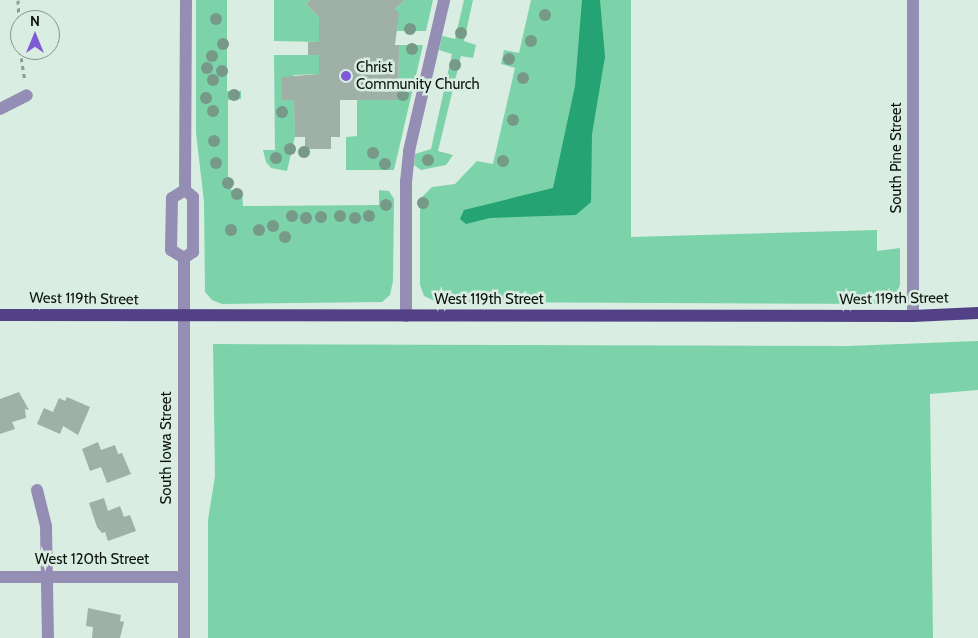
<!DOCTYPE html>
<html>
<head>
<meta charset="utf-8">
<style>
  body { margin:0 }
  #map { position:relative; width:978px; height:638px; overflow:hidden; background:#daede2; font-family:Cabin,sans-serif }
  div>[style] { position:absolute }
  .green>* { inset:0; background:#7cd3aa }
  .water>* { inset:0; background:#26a373 }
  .building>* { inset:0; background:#9fb1a7 }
  .path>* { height:3px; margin-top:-1.5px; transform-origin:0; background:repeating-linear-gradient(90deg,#8e9c94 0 4px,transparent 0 8px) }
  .minor>* { height:12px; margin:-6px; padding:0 6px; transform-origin:6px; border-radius:6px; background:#948db4 }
  .major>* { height:12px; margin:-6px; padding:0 6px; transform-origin:6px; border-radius:6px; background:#534185 }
  .trees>* { width:12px; height:12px; margin:-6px; border-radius:50%; background:#769988 }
  .dots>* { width:14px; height:14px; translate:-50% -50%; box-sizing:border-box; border:2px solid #daede2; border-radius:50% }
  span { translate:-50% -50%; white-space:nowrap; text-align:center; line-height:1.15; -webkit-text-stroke:5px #daede2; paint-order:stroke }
  .poi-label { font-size:15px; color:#0d1410 }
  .left { translate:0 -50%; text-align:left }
  .street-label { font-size:15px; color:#0d1410 }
  .north { position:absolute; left:10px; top:10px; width:50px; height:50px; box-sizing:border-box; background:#daede2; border:1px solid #88968e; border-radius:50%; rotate:0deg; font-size:14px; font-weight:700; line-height:20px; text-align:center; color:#0d1410 }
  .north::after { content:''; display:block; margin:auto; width:18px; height:22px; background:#7f5ad5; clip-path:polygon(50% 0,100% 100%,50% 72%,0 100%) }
</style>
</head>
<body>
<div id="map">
  <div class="green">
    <div style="clip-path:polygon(196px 0,227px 0,227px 91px,241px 91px,241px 99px,228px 100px,228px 180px,232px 181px,231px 190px,242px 190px,243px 206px,379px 205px,379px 190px,389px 191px,394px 199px,393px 281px,390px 295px,382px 302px,222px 304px,212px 300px,205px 292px,204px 202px,196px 133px)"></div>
    <div style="clip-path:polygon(274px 0,310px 0,306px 4px,319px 17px,319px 42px,274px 41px)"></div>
    <div style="clip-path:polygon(405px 0,433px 0,426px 31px,395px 31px,398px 13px,395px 9px)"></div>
    <div style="clip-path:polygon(464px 0,473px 0,464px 41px,476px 45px,473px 58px,461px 56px,438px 151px,453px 155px,446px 165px,421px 170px,414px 165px,415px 154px,431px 149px,452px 54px,439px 50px,442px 36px,455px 39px)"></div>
    <div style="clip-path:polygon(531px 0,631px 0,631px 237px,877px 230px,877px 251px,900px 248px,900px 285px,896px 295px,880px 304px,437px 302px,424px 296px,420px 285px,420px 199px,432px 187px,455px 184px,477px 161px,493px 164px,515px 68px,501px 64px,504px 50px,519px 53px)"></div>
    <div style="clip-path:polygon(399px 45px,423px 45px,394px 170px,346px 170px,346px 137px,357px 136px,357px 100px,398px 100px)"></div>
    <div style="clip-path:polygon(274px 55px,319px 55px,319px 74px,294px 75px,295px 137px,287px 171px,271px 168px,266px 162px,263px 150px,275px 150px)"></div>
    <div style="clip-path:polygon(978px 341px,978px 390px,930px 394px,933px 638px,208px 638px,208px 520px,215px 476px,213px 344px,848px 346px)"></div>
  </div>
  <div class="water">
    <div style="clip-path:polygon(582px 0,600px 0,605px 57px,592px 134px,591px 202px,576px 215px,490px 218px,466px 224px,460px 219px,464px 210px,553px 188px,575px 86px)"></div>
  </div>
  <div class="building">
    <div style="clip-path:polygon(310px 0,405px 0,395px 9px,399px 13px,395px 45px,399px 45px,398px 100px,340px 100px,340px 137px,331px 137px,331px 149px,305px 149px,305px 137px,295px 137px,294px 100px,282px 100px,282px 77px,319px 74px,319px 55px,308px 55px,308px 42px,319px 42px,319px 17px,306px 4px)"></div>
    <div style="clip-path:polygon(19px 392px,29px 410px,25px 409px,26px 418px,12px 422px,15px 429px,0 434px,0 399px)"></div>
    <div style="clip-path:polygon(67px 397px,90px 407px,78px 435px,63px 426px,60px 434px,37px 424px,44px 408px,53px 412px,59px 398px,65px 401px)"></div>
    <div style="clip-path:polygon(98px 442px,101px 450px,115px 445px,118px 454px,122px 453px,131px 474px,107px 483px,101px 467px,90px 471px,82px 449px)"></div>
    <div style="clip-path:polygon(104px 498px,108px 511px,120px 506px,124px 517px,130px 515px,136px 531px,108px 541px,105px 532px,102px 533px,97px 527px,89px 503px)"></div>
    <div style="clip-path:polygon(88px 608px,121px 615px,120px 621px,124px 622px,120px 638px,92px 638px,93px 627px,86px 626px)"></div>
  </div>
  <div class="path">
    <div style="left:18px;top:0;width:43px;rotate:87.3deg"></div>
    <div style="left:20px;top:50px;width:32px;rotate:81deg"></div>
  </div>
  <div class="minor">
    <div style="left:913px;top:0;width:316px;rotate:90deg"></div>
    <div style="left:0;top:109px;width:30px;rotate:-27deg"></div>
    <div style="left:185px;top:190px;width:190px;rotate:-89.7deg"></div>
    <div style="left:184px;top:258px;width:380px;rotate:90deg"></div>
    <div style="left:184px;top:258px;width:15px;rotate:-148deg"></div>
    <div style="left:171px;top:250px;width:52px;rotate:-88.9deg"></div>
    <div style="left:172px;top:198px;width:15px;rotate:-32deg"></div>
    <div style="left:184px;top:258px;width:11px;rotate:-34deg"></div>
    <div style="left:193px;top:252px;width:55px;rotate:-90deg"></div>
    <div style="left:193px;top:197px;width:11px;rotate:-139deg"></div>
    <div style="left:406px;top:316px;width:134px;rotate:-90deg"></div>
    <div style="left:406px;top:182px;width:31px;rotate:-84deg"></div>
    <div style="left:409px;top:151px;width:155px;rotate:-76.9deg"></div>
    <div style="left:37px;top:490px;width:37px;rotate:76deg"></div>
    <div style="left:46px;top:526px;width:112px;rotate:89deg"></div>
    <div style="left:0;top:577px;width:184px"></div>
  </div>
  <div class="major">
    <div style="left:0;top:315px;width:913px;rotate:0.06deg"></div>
    <div style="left:913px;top:316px;width:65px;rotate:-2.6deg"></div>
  </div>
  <div class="trees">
    <div style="left:545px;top:15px"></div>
    <div style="left:216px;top:19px"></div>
    <div style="left:410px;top:29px"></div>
    <div style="left:461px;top:33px"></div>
    <div style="left:531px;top:41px"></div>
    <div style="left:223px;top:44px"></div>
    <div style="left:412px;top:49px"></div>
    <div style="left:212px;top:56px"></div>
    <div style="left:509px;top:59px"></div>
    <div style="left:455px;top:65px"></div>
    <div style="left:207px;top:68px"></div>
    <div style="left:222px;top:71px"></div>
    <div style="left:523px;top:78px"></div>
    <div style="left:213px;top:80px"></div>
    <div style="left:234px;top:95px"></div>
    <div style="left:403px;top:95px"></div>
    <div style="left:206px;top:98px"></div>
    <div style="left:213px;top:111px"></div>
    <div style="left:282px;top:112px"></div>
    <div style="left:513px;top:120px"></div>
    <div style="left:214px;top:141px"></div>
    <div style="left:290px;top:149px"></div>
    <div style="left:304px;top:152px"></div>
    <div style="left:373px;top:153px"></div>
    <div style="left:276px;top:158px"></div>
    <div style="left:428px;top:160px"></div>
    <div style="left:503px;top:161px"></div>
    <div style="left:216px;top:163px"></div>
    <div style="left:385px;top:164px"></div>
    <div style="left:228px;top:183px"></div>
    <div style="left:237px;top:194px"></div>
    <div style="left:423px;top:203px"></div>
    <div style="left:386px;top:205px"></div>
    <div style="left:292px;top:216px"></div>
    <div style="left:340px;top:216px"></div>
    <div style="left:369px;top:216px"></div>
    <div style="left:321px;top:217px"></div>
    <div style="left:306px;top:218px"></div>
    <div style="left:355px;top:218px"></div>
    <div style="left:273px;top:226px"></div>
    <div style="left:231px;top:230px"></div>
    <div style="left:259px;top:230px"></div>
    <div style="left:285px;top:237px"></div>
  </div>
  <div class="dots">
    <div style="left:346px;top:76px;background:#7f5ad5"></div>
  </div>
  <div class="poi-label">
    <span class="left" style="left:356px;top:76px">Christ<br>Community Church</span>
  </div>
  <div class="street-label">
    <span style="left:897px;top:158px;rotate:-90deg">South Pine Street</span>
    <span style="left:84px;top:299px;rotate:1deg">West 119th Street</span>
    <span style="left:894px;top:299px;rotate:-1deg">West 119th Street</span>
    <span style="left:489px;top:300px">West 119th Street</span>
    <span style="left:167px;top:448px;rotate:-90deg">South Iowa Street</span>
    <span style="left:92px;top:560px">West 120th Street</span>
  </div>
  <div class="north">N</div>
</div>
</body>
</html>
